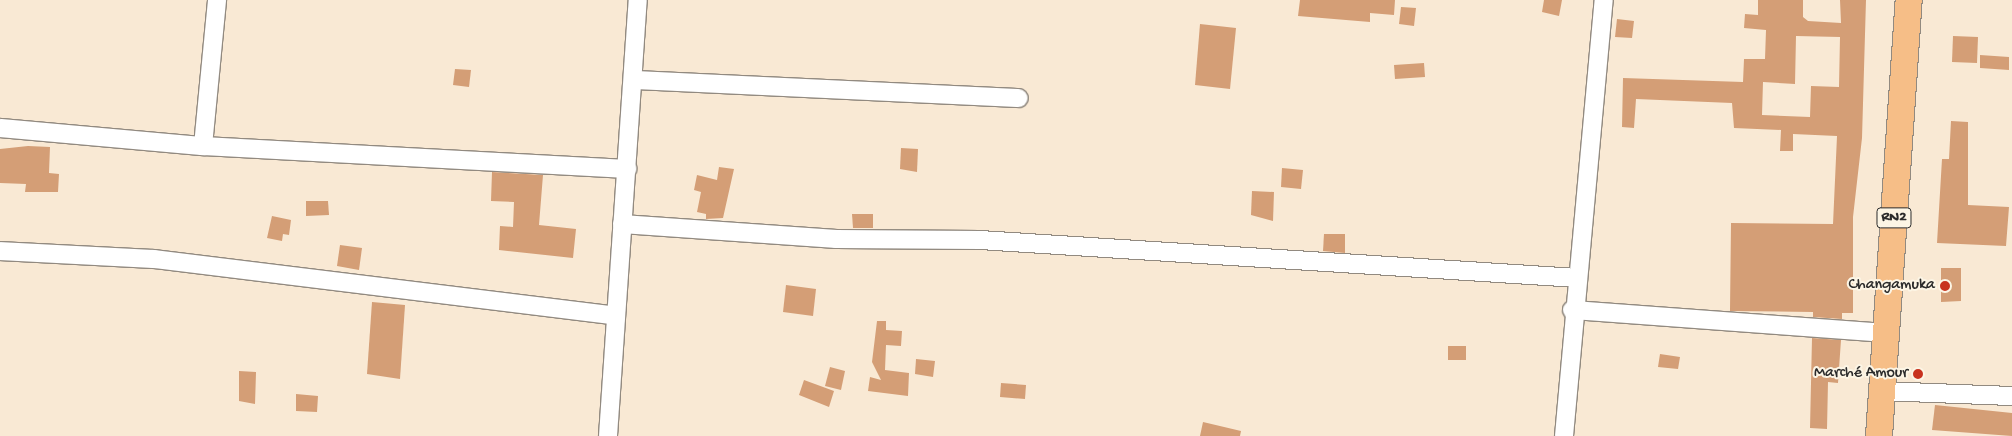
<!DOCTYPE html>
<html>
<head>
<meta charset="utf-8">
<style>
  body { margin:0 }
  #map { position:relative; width:2012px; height:436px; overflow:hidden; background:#f9e9d4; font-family:"Gochi Hand",sans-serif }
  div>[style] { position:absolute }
  .building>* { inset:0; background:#d49e76 }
  .roads { filter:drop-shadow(1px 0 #928a80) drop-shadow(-1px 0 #928a80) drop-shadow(0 1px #928a80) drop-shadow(0 -1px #928a80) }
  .minor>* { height:18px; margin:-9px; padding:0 9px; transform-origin:9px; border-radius:9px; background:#fff }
  .highway>* { height:26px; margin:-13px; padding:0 13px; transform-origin:13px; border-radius:13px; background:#f6be87 }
  .dots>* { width:14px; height:14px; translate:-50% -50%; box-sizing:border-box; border:2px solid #fcf5e5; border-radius:50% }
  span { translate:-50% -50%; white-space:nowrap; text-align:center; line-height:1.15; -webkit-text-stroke:4px #fcf5e5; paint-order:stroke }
  .shield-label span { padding:1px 4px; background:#fcf5e5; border:1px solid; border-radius:4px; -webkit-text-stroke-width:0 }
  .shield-label { font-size:15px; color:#2b2b2b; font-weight:700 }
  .poi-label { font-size:16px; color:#2b2b2b }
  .right { translate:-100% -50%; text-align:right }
</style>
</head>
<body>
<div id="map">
  <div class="building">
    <div style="clip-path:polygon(1300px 0,1395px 0,1394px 15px,1370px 13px,1370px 22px,1298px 16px)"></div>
    <div style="clip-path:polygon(1544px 0,1562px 0,1559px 16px,1542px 12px)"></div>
    <div style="clip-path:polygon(evenodd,1758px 0,1803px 0,1803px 17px,1808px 21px,1841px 23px,1840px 0,1866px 0,1862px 138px,1853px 217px,1853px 313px,1842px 313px,1842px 319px,1813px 317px,1813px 312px,1730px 311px,1731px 223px,1833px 224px,1837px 136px,1793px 134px,1793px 151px,1780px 151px,1781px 130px,1734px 128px,1732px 103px,1636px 99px,1634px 128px,1622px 127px,1623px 78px,1743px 82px,1744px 59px,1765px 59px,1766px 30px,1744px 28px,1745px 14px,1758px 15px,1758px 0,1796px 36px,1840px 37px,1839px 87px,1811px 86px,1810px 117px,1762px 115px,1763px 82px,1795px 84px,1796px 36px)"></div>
    <div style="clip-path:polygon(1401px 7px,1416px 8px,1414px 26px,1399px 24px)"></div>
    <div style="clip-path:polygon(1617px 19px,1634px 21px,1632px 38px,1615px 37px)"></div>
    <div style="clip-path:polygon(1200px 24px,1236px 28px,1230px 89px,1195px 85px)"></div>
    <div style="clip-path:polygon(1953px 36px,1978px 37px,1977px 63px,1952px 62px)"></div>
    <div style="clip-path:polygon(1980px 55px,2009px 57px,2009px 70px,1980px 68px)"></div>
    <div style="clip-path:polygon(1424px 63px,1425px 77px,1395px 79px,1394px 65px)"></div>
    <div style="clip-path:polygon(455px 69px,471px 70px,469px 87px,453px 85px)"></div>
    <div style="clip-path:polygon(1951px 121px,1968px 122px,1968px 205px,2009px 207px,2006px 246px,1937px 243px,1942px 159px,1949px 159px)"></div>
    <div style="clip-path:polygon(28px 146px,50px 147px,49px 173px,59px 174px,58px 192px,25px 192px,26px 184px,0 183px,0 149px)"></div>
    <div style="clip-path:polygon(901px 148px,918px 149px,917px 172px,900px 169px)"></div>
    <div style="clip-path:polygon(719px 167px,734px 169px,723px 218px,706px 219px,706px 214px,697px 212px,701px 192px,694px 190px,697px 175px,717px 180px)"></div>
    <div style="clip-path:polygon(1282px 168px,1303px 170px,1301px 189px,1281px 187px)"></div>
    <div style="clip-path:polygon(492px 172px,543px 175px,539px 225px,576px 229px,573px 258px,499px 250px,500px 226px,513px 227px,514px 202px,491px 201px)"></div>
    <div style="clip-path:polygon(1252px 191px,1274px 192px,1273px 221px,1251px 215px)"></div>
    <div style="clip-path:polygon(306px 201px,328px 201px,329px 215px,306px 216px)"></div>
    <div style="clip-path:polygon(852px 214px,873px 214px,873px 228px,853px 228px)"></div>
    <div style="clip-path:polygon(272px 216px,291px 220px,289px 235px,283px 234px,282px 241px,267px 238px)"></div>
    <div style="clip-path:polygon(1324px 234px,1345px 234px,1345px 253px,1323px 251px)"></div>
    <div style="clip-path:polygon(340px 245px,362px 248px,359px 270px,337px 266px)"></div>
    <div style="clip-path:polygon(1941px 268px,1961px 268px,1961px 301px,1941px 302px)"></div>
    <div style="clip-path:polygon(786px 285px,816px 289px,813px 316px,783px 312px)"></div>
    <div style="clip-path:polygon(372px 302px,405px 305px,400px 379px,367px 374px)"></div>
    <div style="clip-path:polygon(877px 321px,886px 321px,886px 330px,902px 331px,901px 346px,886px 345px,885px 370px,909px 373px,908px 396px,868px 391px,870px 377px,881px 380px,872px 362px)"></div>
    <div style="clip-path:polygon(1812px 338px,1841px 340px,1838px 383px,1828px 382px,1827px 429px,1810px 428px)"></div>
    <div style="clip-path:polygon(1448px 346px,1466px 346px,1466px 360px,1448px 360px)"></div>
    <div style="clip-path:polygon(1660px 354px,1680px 357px,1678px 369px,1658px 367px)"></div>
    <div style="clip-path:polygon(916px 359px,935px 361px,933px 377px,915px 374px)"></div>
    <div style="clip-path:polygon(830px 367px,845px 371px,841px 390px,825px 386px)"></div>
    <div style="clip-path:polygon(239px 371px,256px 372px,255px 404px,239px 401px)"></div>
    <div style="clip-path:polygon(804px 380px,834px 391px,829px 407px,799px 395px)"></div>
    <div style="clip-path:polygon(1001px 383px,1026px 385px,1025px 399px,1000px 397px)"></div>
    <div style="clip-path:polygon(296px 394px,318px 396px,317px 412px,296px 411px)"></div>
    <div style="clip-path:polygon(1935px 405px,2012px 413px,2012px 436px,1932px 430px)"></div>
    <div style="clip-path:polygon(1203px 422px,1241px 431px,1240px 436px,1200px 436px)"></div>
  </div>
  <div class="roads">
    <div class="minor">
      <div style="left:634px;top:80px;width:385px;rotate:2.7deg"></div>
      <div style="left:0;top:128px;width:204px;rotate:5.1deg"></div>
      <div style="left:203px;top:146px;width:425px;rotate:3.1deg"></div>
      <div style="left:203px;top:146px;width:147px;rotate:-84.5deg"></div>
      <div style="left:622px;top:224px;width:215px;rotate:4deg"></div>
      <div style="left:836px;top:239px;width:144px;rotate:0.4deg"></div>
      <div style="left:980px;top:240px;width:598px;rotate:3.64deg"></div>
      <div style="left:0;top:251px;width:154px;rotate:3deg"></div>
      <div style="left:154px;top:259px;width:462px;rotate:7deg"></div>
      <div style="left:1572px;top:310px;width:316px;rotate:4.2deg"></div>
      <div style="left:1881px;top:391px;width:131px;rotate:2.2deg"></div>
      <div style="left:608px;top:436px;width:437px;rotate:-86.1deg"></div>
      <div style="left:1564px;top:436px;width:438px;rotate:-84.8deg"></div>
    </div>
    <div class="highway">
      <div style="left:1879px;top:436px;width:437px;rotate:-86.1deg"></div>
    </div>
  </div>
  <div class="dots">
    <div style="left:1945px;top:286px;background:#c8321e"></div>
    <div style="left:1918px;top:374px;background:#c8321e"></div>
  </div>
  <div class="shield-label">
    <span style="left:1894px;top:218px">RN2</span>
  </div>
  <div class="poi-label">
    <span class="right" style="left:1935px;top:286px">Changamuka</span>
    <span class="right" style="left:1908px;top:374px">Marché Amour</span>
  </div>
</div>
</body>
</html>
